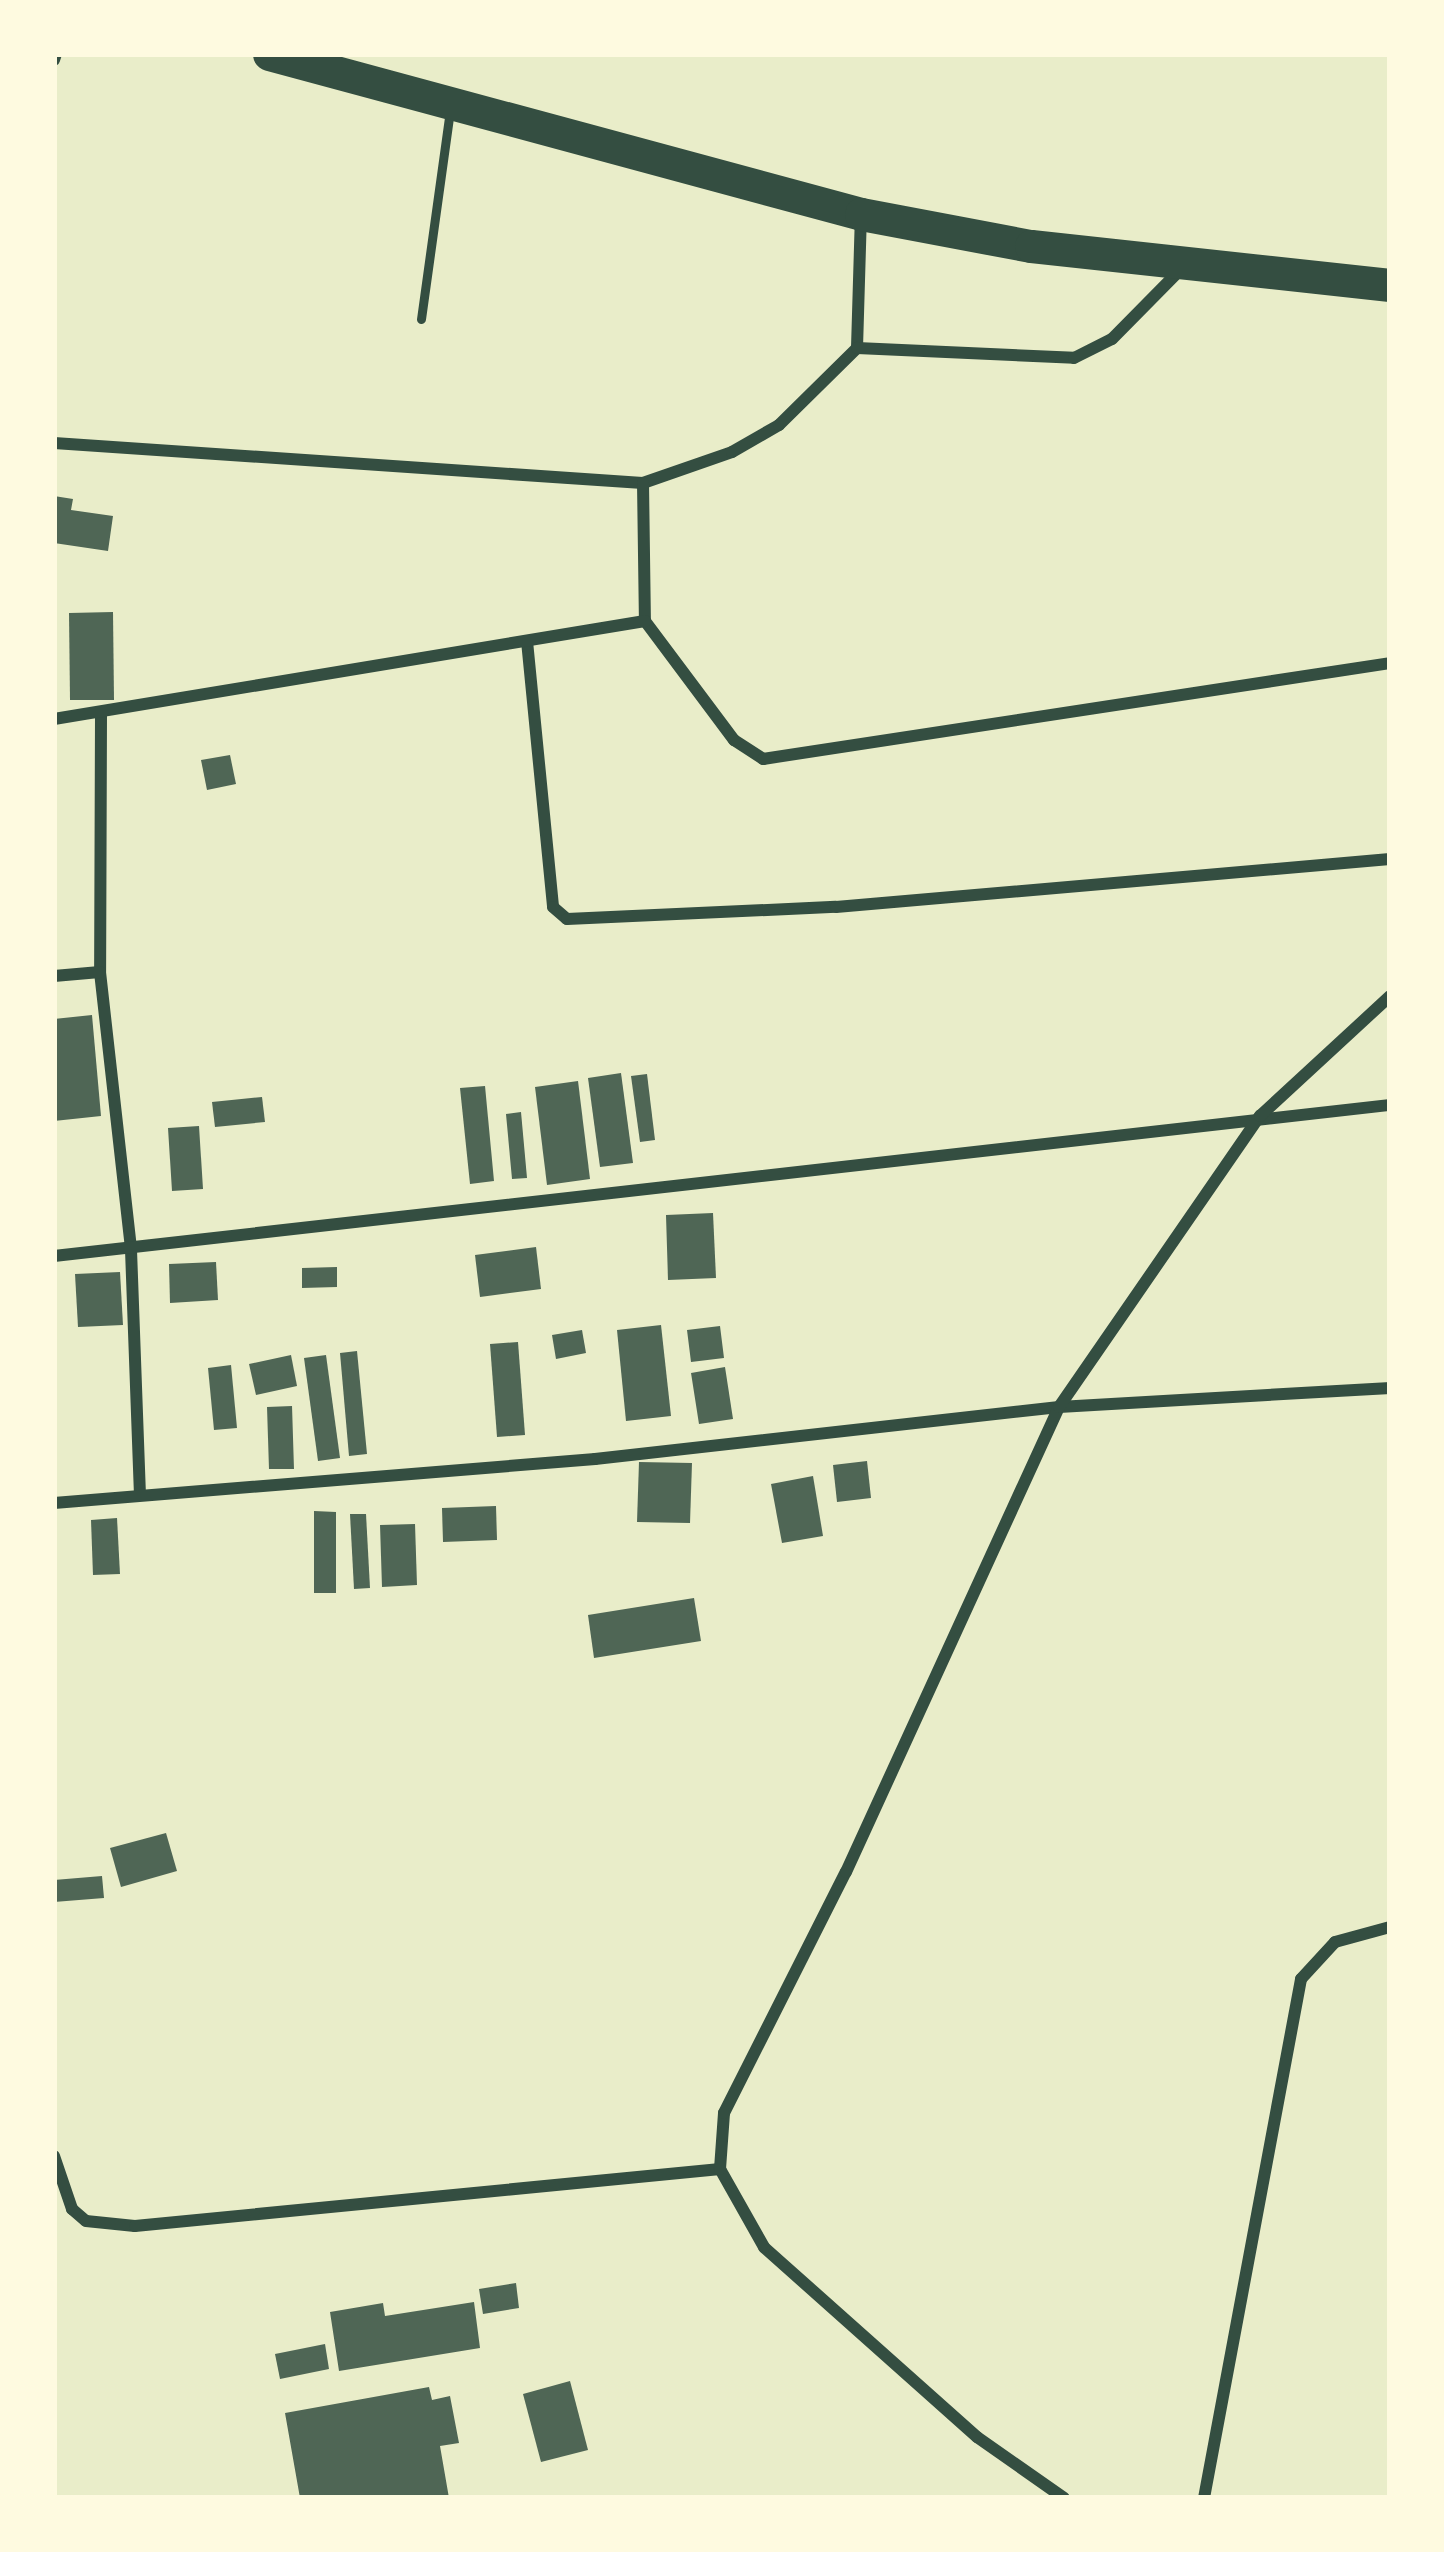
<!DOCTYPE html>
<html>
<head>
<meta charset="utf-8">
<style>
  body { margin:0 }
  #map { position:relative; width:1444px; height:2552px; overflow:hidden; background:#e9edc9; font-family:"Asap Condensed",sans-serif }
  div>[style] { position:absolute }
  .building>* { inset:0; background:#4f6655 }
  .service>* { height:9px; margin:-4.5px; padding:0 4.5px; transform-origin:4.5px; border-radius:4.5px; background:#344e41 }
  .minor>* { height:12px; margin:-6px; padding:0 6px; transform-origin:6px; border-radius:6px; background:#344e41 }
  .trunk>* { height:33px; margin:-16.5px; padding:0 16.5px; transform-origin:16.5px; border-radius:16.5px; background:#344e41 }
  span { translate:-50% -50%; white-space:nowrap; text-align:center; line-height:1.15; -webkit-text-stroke:12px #fefae0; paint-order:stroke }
  .frame { position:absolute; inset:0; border:57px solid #fefae0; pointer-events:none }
</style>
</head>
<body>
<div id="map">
  <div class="building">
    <div style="clip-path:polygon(54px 496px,73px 499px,71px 510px,113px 516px,108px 551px,54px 543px)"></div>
    <div style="clip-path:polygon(113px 612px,114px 700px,70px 700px,69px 613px)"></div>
    <div style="clip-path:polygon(230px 755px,236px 784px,207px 790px,201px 760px)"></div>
    <div style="clip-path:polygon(92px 1015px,101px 1116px,54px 1121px,54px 1019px)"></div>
    <div style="clip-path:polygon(621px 1073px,633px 1163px,600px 1167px,588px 1078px)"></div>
    <div style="clip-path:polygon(647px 1074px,655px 1140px,640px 1142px,631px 1076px)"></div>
    <div style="clip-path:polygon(578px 1081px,590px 1179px,547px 1185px,535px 1087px)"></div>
    <div style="clip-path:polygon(485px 1086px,494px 1181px,470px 1184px,460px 1088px)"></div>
    <div style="clip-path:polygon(262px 1097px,265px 1122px,215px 1127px,212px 1102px)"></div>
    <div style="clip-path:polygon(521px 1112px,527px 1178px,512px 1179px,506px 1114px)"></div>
    <div style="clip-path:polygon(199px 1126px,203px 1189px,172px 1191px,168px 1128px)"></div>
    <div style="clip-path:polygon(713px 1213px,716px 1278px,668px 1280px,666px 1215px)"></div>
    <div style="clip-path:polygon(536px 1247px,541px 1289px,480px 1297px,475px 1255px)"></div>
    <div style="clip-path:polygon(216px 1262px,218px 1300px,170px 1303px,169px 1264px)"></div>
    <div style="clip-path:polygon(337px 1267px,337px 1287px,302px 1288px,302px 1268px)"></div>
    <div style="clip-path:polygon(120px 1272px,123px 1325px,78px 1327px,75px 1274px)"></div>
    <div style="clip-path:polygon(661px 1325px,671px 1416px,626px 1421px,617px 1330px)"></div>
    <div style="clip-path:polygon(720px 1326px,724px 1358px,691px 1362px,687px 1330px)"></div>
    <div style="clip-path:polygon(582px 1330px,586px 1353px,556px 1359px,552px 1335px)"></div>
    <div style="clip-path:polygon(518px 1342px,525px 1435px,497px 1437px,490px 1344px)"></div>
    <div style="clip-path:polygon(357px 1351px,367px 1454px,349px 1456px,340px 1353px)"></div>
    <div style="clip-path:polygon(291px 1355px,297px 1386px,256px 1395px,249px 1364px)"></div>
    <div style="clip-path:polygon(326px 1355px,340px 1458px,318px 1461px,304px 1358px)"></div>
    <div style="clip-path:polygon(231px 1365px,237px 1428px,214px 1430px,208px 1368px)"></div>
    <div style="clip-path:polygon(725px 1367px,733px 1419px,699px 1424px,691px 1373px)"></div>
    <div style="clip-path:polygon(292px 1406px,294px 1469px,269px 1469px,267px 1407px)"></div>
    <div style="clip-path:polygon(867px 1461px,871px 1498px,837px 1502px,833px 1465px)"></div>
    <div style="clip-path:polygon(639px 1462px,692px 1463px,690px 1523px,637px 1522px)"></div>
    <div style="clip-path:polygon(813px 1476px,823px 1536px,782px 1543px,771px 1484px)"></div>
    <div style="clip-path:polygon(496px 1506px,497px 1540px,443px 1542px,442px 1508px)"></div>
    <div style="clip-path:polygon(314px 1511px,336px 1512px,336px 1593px,314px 1593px)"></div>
    <div style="clip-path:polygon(350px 1514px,366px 1514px,370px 1588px,354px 1589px)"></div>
    <div style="clip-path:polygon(117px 1518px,120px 1574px,93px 1575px,91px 1520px)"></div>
    <div style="clip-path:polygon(415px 1524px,417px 1585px,382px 1587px,380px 1525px)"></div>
    <div style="clip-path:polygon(694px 1598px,701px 1641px,594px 1658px,588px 1615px)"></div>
    <div style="clip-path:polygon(166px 1833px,177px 1871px,121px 1887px,110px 1848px)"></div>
    <div style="clip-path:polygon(102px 1876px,104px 1898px,54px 1902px,54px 1880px)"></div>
    <div style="clip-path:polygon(516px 2283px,519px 2308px,483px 2314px,479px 2289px)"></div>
    <div style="clip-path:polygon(474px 2302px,480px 2348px,339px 2371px,330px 2312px,383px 2303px,385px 2316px)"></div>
    <div style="clip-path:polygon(325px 2344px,329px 2369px,280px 2379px,275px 2354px)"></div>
    <div style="clip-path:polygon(570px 2381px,588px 2450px,541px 2462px,523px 2394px)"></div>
    <div style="clip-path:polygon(429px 2387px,432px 2400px,450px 2396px,459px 2443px,440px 2446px,449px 2498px,300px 2498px,285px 2413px)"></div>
  </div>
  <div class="service">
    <div style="left:421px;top:319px;width:212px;rotate:-82.1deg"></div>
  </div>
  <div class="minor">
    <div style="left:54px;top:60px;width:6px;rotate:-72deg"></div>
    <div style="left:857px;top:348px;width:131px;rotate:-88.3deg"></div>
    <div style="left:54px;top:443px;width:590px;rotate:3.89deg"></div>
    <div style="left:643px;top:483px;width:94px;rotate:-19.2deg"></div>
    <div style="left:732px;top:452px;width:54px;rotate:-29.9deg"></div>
    <div style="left:779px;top:425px;width:110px;rotate:-44.6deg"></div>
    <div style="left:857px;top:348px;width:217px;rotate:2.6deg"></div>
    <div style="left:1074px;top:358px;width:42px;rotate:-26.6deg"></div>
    <div style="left:1112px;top:339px;width:98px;rotate:-45.4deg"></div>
    <div style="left:643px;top:483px;width:138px;rotate:89.2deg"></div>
    <div style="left:645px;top:621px;width:149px;rotate:53.2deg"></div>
    <div style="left:734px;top:740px;width:35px;rotate:33deg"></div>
    <div style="left:763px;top:759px;width:634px;rotate:-8.7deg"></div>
    <div style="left:527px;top:641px;width:267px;rotate:84.4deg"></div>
    <div style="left:553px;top:907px;width:18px;rotate:41deg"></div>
    <div style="left:567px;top:919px;width:269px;rotate:-2.6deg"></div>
    <div style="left:836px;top:907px;width:556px;rotate:-4.95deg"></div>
    <div style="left:101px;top:716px;width:256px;rotate:90.2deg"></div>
    <div style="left:100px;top:972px;width:280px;rotate:83.6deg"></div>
    <div style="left:131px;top:1250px;width:244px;rotate:87.9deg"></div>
    <div style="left:54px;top:719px;width:599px;rotate:-9.42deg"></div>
    <div style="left:54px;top:976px;width:46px;rotate:-5deg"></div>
    <div style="left:54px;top:1256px;width:1345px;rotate:-6.45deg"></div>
    <div style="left:54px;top:1503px;width:543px;rotate:-4.65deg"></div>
    <div style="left:595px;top:1459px;width:467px;rotate:-6.4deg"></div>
    <div style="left:1059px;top:1407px;width:332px;rotate:-3.3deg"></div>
    <div style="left:54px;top:2156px;width:56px;rotate:71.2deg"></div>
    <div style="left:72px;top:2209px;width:18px;rotate:41deg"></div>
    <div style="left:86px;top:2221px;width:49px;rotate:5.8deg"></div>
    <div style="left:135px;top:2226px;width:588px;rotate:-5.57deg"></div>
    <div style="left:1064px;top:2498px;width:106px;rotate:-145deg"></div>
    <div style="left:977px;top:2437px;width:285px;rotate:-138.3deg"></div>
    <div style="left:764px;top:2247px;width:90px;rotate:-119.4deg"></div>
    <div style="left:720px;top:2169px;width:56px;rotate:-85.9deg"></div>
    <div style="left:724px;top:2113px;width:270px;rotate:-63.2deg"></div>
    <div style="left:846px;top:1872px;width:511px;rotate:-65.39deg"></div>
    <div style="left:1059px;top:1407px;width:354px;rotate:-55.4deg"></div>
    <div style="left:1260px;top:1116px;width:177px;rotate:-42.7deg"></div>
    <div style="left:1204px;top:2498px;width:528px;rotate:-79.41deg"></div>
    <div style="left:1301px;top:1979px;width:50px;rotate:-47.4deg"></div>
    <div style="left:1335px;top:1942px;width:57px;rotate:-15.3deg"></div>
  </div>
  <div class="trunk">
    <div style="left:269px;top:54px;width:613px;rotate:15.12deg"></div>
    <div style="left:861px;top:214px;width:173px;rotate:10.7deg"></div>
    <div style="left:1031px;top:246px;width:361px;rotate:6.2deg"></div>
  </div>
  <div class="frame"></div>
</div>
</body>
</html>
